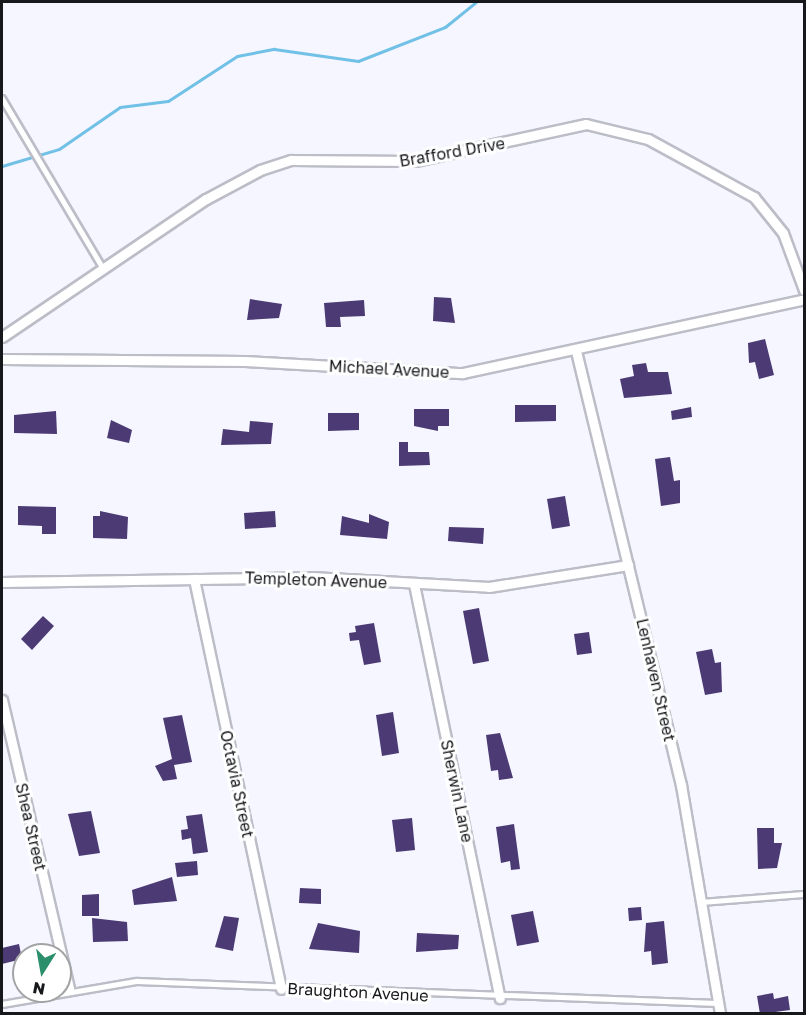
<!DOCTYPE html>
<html>
<head>
<meta charset="utf-8">
<style>
  body { margin:0 }
  #map { position:relative; width:806px; height:1015px; overflow:hidden; background:#f5f6ff; font-family:"Golos Text",sans-serif }
  div>[style] { position:absolute }
  .stream>* { height:3px; margin:-1.5px; padding:0 1.5px; transform-origin:1.5px; border-radius:1.5px; background:#71c0e6 }
  .building>* { inset:0; background:#4b3a73 }
  .roads { filter:drop-shadow(2px 0 #bcbdc7) drop-shadow(-2px 0 #bcbdc7) drop-shadow(0 2px #bcbdc7) drop-shadow(0 -2px #bcbdc7) }
  .lane>* { height:4.5px; margin:-2.25px; padding:0 2.25px; transform-origin:2.25px; border-radius:2.25px; background:#fff }
  .street>* { height:9px; margin:-4.5px; padding:0 4.5px; transform-origin:4.5px; border-radius:4.5px; background:#fff }
  span { translate:-50% -50%; white-space:nowrap; text-align:center; line-height:1.15; -webkit-text-stroke:6px #fff; paint-order:stroke }
  .street-label { font-size:16px; color:#17181b }
  .frame { position:absolute; inset:0; border:3px solid #17181b; pointer-events:none }
  .north { position:absolute; left:12px; top:943px; width:60px; height:60px; box-sizing:border-box; background:#fff; border:2px solid #a2a3a4; border-radius:50%; rotate:191deg; font-size:16px; font-weight:700; line-height:24px; text-align:center; color:#17181b }
  .north::after { content:''; display:block; margin:auto; width:21px; height:27px; background:#2a8f6a; clip-path:polygon(50% 0,100% 100%,50% 72%,0 100%) }
</style>
</head>
<body>
<div id="map">
  <div class="stream">
    <div style="left:2px;top:166px;width:59px;rotate:-16.6deg"></div>
    <div style="left:59px;top:149px;width:74px;rotate:-34.5deg"></div>
    <div style="left:120px;top:107px;width:48px;rotate:-7.1deg"></div>
    <div style="left:168px;top:101px;width:82px;rotate:-33.1deg"></div>
    <div style="left:237px;top:56px;width:38px;rotate:-11deg"></div>
    <div style="left:274px;top:49px;width:85px;rotate:8.1deg"></div>
    <div style="left:358px;top:61px;width:93px;rotate:-21.3deg"></div>
    <div style="left:445px;top:27px;width:40px;rotate:-39deg"></div>
  </div>
  <div class="building">
    <div style="clip-path:polygon(434px 297px,451px 298px,455px 323px,433px 321px)"></div>
    <div style="clip-path:polygon(250px 299px,282px 304px,279px 318px,247px 320px)"></div>
    <div style="clip-path:polygon(364px 300px,365px 316px,340px 317px,341px 327px,326px 327px,324px 303px)"></div>
    <div style="clip-path:polygon(765px 339px,774px 375px,759px 379px,755px 362px,749px 363px,748px 343px)"></div>
    <div style="clip-path:polygon(646px 363px,648px 372px,668px 372px,672px 394px,624px 398px,620px 379px,634px 376px,632px 365px)"></div>
    <div style="clip-path:polygon(515px 405px,556px 405px,556px 421px,515px 422px)"></div>
    <div style="clip-path:polygon(691px 407px,692px 417px,672px 420px,671px 411px)"></div>
    <div style="clip-path:polygon(414px 409px,449px 409px,449px 426px,438px 426px,438px 431px,414px 426px)"></div>
    <div style="clip-path:polygon(56px 411px,57px 434px,14px 433px,14px 415px)"></div>
    <div style="clip-path:polygon(328px 413px,359px 413px,359px 430px,328px 431px)"></div>
    <div style="clip-path:polygon(111px 420px,132px 430px,129px 443px,107px 438px)"></div>
    <div style="clip-path:polygon(250px 421px,273px 423px,271px 444px,221px 445px,223px 429px,249px 432px)"></div>
    <div style="clip-path:polygon(399px 442px,408px 442px,408px 452px,429px 452px,430px 465px,399px 466px)"></div>
    <div style="clip-path:polygon(670px 457px,674px 481px,680px 480px,680px 503px,661px 506px,655px 459px)"></div>
    <div style="clip-path:polygon(565px 496px,570px 526px,552px 529px,547px 499px)"></div>
    <div style="clip-path:polygon(18px 506px,56px 507px,56px 534px,42px 534px,42px 526px,18px 525px)"></div>
    <div style="clip-path:polygon(100px 511px,128px 517px,127px 539px,93px 538px,93px 516px,100px 516px)"></div>
    <div style="clip-path:polygon(275px 511px,276px 527px,245px 529px,244px 513px)"></div>
    <div style="clip-path:polygon(369px 514px,389px 522px,387px 539px,340px 535px,342px 516px,369px 523px)"></div>
    <div style="clip-path:polygon(449px 527px,484px 528px,483px 544px,448px 541px)"></div>
    <div style="clip-path:polygon(479px 608px,489px 661px,473px 664px,463px 611px)"></div>
    <div style="clip-path:polygon(43px 616px,54px 626px,32px 650px,21px 639px)"></div>
    <div style="clip-path:polygon(374px 623px,381px 662px,364px 665px,359px 640px,350px 641px,349px 633px,356px 632px,355px 626px)"></div>
    <div style="clip-path:polygon(589px 632px,592px 653px,577px 655px,574px 634px)"></div>
    <div style="clip-path:polygon(712px 649px,715px 663px,721px 662px,722px 692px,705px 695px,696px 652px)"></div>
    <div style="clip-path:polygon(393px 712px,399px 753px,382px 756px,376px 715px)"></div>
    <div style="clip-path:polygon(182px 715px,192px 762px,174px 765px,177px 779px,163px 781px,155px 766px,172px 759px,163px 718px)"></div>
    <div style="clip-path:polygon(500px 733px,513px 778px,499px 780px,498px 770px,491px 771px,486px 735px)"></div>
    <div style="clip-path:polygon(91px 811px,100px 853px,79px 856px,68px 814px)"></div>
    <div style="clip-path:polygon(202px 814px,208px 852px,193px 854px,191px 838px,182px 840px,181px 830px,188px 829px,186px 816px)"></div>
    <div style="clip-path:polygon(412px 818px,415px 850px,396px 852px,392px 820px)"></div>
    <div style="clip-path:polygon(514px 824px,520px 869px,511px 870px,510px 861px,501px 863px,496px 827px)"></div>
    <div style="clip-path:polygon(757px 828px,774px 828px,774px 843px,782px 843px,777px 868px,758px 869px)"></div>
    <div style="clip-path:polygon(197px 861px,198px 875px,177px 877px,175px 863px)"></div>
    <div style="clip-path:polygon(172px 877px,177px 901px,134px 905px,132px 890px)"></div>
    <div style="clip-path:polygon(300px 888px,321px 889px,321px 904px,299px 903px)"></div>
    <div style="clip-path:polygon(99px 894px,99px 916px,82px 916px,82px 895px)"></div>
    <div style="clip-path:polygon(641px 907px,642px 920px,629px 921px,628px 908px)"></div>
    <div style="clip-path:polygon(533px 911px,539px 942px,517px 946px,511px 915px)"></div>
    <div style="clip-path:polygon(224px 916px,239px 918px,233px 951px,215px 947px)"></div>
    <div style="clip-path:polygon(92px 918px,127px 922px,128px 941px,93px 942px)"></div>
    <div style="clip-path:polygon(664px 921px,668px 963px,652px 965px,651px 951px,644px 952px,646px 923px)"></div>
    <div style="clip-path:polygon(318px 923px,360px 931px,359px 953px,309px 949px)"></div>
    <div style="clip-path:polygon(417px 933px,459px 935px,458px 949px,416px 952px)"></div>
    <div style="clip-path:polygon(19px 944px,22px 959px,2px 964px,2px 948px)"></div>
    <div style="clip-path:polygon(773px 993px,774px 999px,788px 996px,790px 1010px,760px 1014px,757px 996px)"></div>
  </div>
  <div class="roads">
    <div class="lane">
      <div style="left:2px;top:98px;width:198px;rotate:59.3deg"></div>
      <div style="left:700px;top:902px;width:104px;rotate:-4.4deg"></div>
      <div style="left:2px;top:1004px;width:137px;rotate:-9.7deg"></div>
      <div style="left:137px;top:981px;width:580px;rotate:2.17deg"></div>
    </div>
    <div class="street">
      <div style="left:2px;top:337px;width:246px;rotate:-34.1deg"></div>
      <div style="left:206px;top:199px;width:61px;rotate:-28.2deg"></div>
      <div style="left:260px;top:170px;width:33px;rotate:-18deg"></div>
      <div style="left:291px;top:160px;width:124px;rotate:0.5deg"></div>
      <div style="left:415px;top:161px;width:175px;rotate:-12.2deg"></div>
      <div style="left:586px;top:124px;width:64px;rotate:13.6deg"></div>
      <div style="left:648px;top:139px;width:121px;rotate:28.7deg"></div>
      <div style="left:754px;top:197px;width:46px;rotate:51.1deg"></div>
      <div style="left:783px;top:233px;width:61px;rotate:69.8deg"></div>
      <div style="left:576px;top:351px;width:447px;rotate:76.4deg"></div>
      <div style="left:681px;top:785px;width:232px;rotate:80.3deg"></div>
      <div style="left:2px;top:359px;width:243px;rotate:0.5deg"></div>
      <div style="left:245px;top:361px;width:218px;rotate:3.2deg"></div>
      <div style="left:463px;top:373px;width:349px;rotate:-12.2deg"></div>
      <div style="left:194px;top:579px;width:419px;rotate:78deg"></div>
      <div style="left:2px;top:582px;width:310px;rotate:-0.9deg"></div>
      <div style="left:312px;top:577px;width:177px;rotate:3.2deg"></div>
      <div style="left:489px;top:587px;width:141px;rotate:-9deg"></div>
      <div style="left:414px;top:584px;width:423px;rotate:78.3deg"></div>
      <div style="left:2px;top:700px;width:297px;rotate:76.9deg"></div>
    </div>
  </div>
  <div class="street-label">
    <span style="left:452px;top:152px;rotate:-10deg">Brafford Drive</span>
    <span style="left:389px;top:369px;rotate:3deg">Michael Avenue</span>
    <span style="left:316px;top:580px;rotate:2deg">Templeton Avenue</span>
    <span style="left:656px;top:680px;rotate:77deg">Lenhaven Street</span>
    <span style="left:237px;top:784px;rotate:78deg">Octavia Street</span>
    <span style="left:457px;top:791px;rotate:78deg">Sherwin Lane</span>
    <span style="left:31px;top:827px;rotate:77deg">Shea Street</span>
    <span style="left:358px;top:992px;rotate:3deg">Braughton Avenue</span>
  </div>
  <div class="frame"></div>
  <div class="north">N</div>
</div>
</body>
</html>
